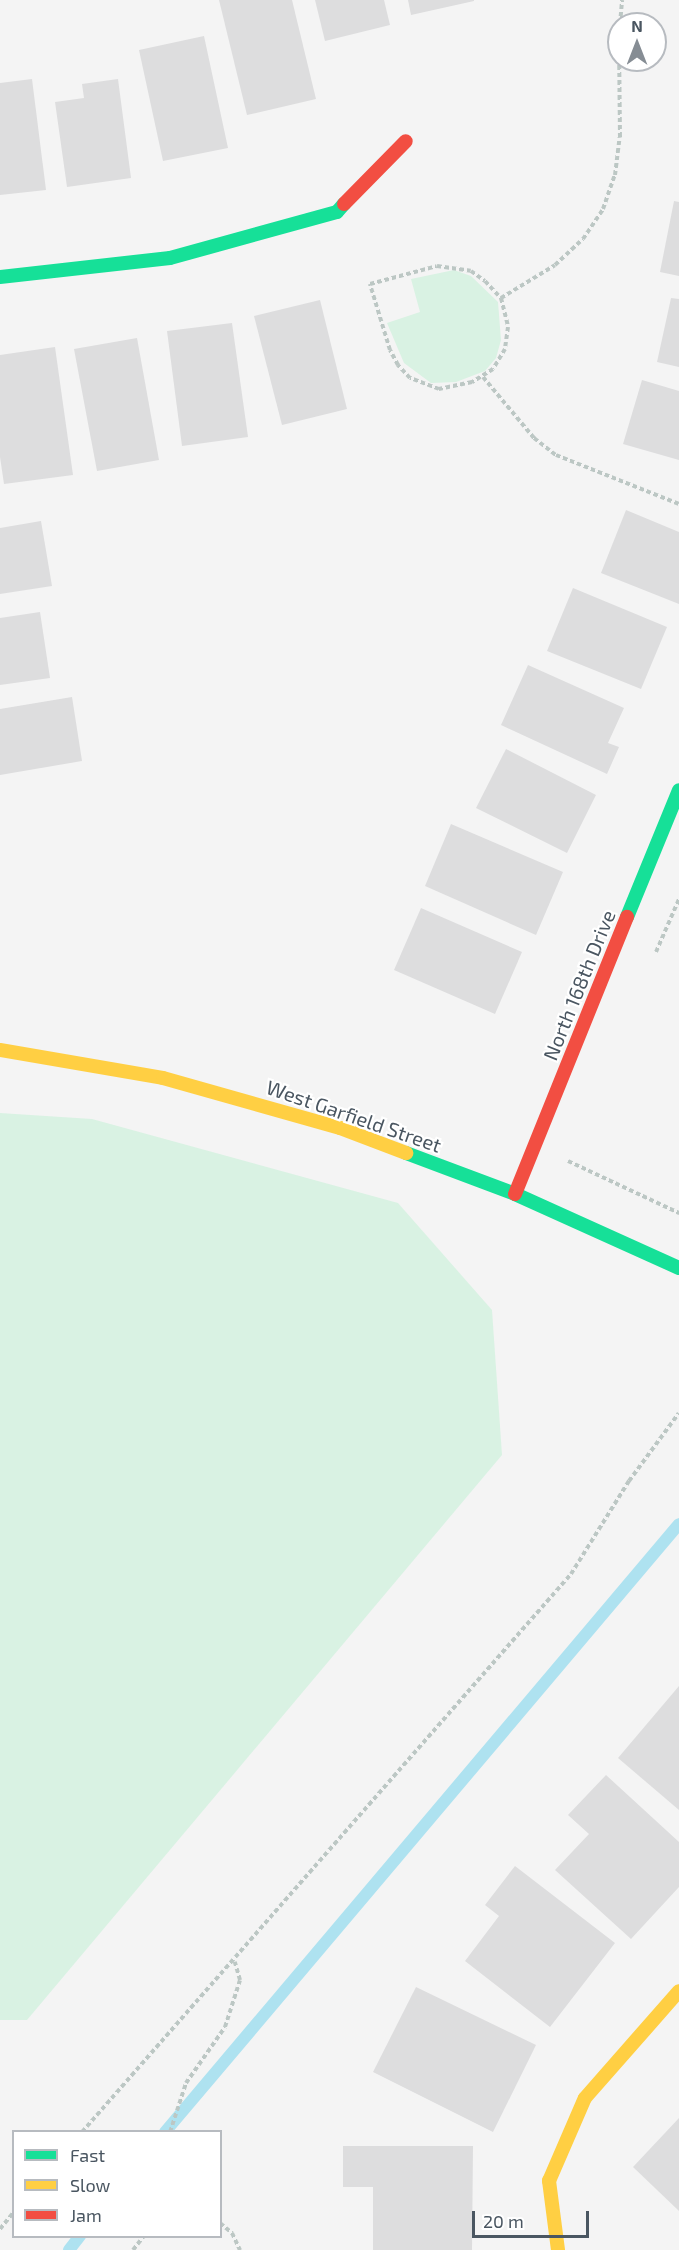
<!DOCTYPE html>
<html>
<head>
<meta charset="utf-8">
<style>
  body { margin:0 }
  #map { position:relative; width:679px; height:2250px; overflow:hidden; background:#f4f4f4; font-family:"Exo 2",sans-serif }
  div>[style] { position:absolute }
  .green>* { inset:0; background:#d9f2e3 }
  .stream>* { height:12px; margin:-6px; padding:0 6px; transform-origin:6px; border-radius:6px; background:#aee2f0 }
  .building>* { inset:0; background:#ddddde }
  .path>* { height:4px; margin-top:-2px; transform-origin:0; background:repeating-linear-gradient(90deg,#bcc7c4 0 4.5px,transparent 0 7.5px) }
  .fast>* { height:14px; margin:-7px; padding:0 7px; transform-origin:7px; border-radius:7px; background:#16e098 }
  .slow>* { height:14px; margin:-7px; padding:0 7px; transform-origin:7px; border-radius:7px; background:#ffcf43 }
  .jam>* { height:14px; margin:-7px; padding:0 7px; transform-origin:7px; border-radius:7px; background:#f24e42 }
  span { translate:-50% -50%; white-space:nowrap; text-align:center; line-height:1.15; -webkit-text-stroke:4.5px #fff; paint-order:stroke }
  .street-label { font-size:20px; color:#4a5661 }
  .legend { position:absolute; left:12px; top:2130px; width:210px; height:108px; box-sizing:border-box; background:#fff; border:2px solid #b7bbc0; margin:0; padding:8px 10px; list-style:none; font-size:18px; color:#4a5661 }
  .legend li { display:flex; align-items:center; gap:12px; height:30px }
  .legend b { width:30px; border:2px solid #b7bbc0 }
  .north { position:absolute; left:607px; top:12px; width:60px; height:60px; box-sizing:border-box; background:#fff; border:2px solid #b7bbc0; border-radius:50%; rotate:0deg; font-size:16px; font-weight:700; line-height:24px; text-align:center; color:#4a5661 }
  .north::after { content:''; display:block; margin:auto; width:21px; height:27px; background:#868d94; clip-path:polygon(50% 0,100% 100%,50% 72%,0 100%) }
  .scale { position:absolute; left:472px; top:2211px; width:117px; height:27px; box-sizing:border-box; border:3px solid #4a5661; border-top:0; padding-left:8px; font-size:18px; line-height:21px; white-space:nowrap; color:#4a5661; -webkit-text-stroke:4px #fff; paint-order:stroke }
</style>
</head>
<body>
<div id="map">
  <div class="green">
    <div style="clip-path:polygon(454px 270px,471px 276px,498px 302px,501px 340px,496px 358px,485px 371px,456px 382px,431px 383px,404px 363px,387px 323px,420px 312px,411px 279px)"></div>
    <div style="clip-path:polygon(0 1113px,92px 1119px,398px 1203px,492px 1310px,502px 1455px,27px 2020px,0 2020px)"></div>
  </div>
  <div class="stream">
    <div style="left:165px;top:2132px;width:796px;rotate:-49.79deg"></div>
    <div style="left:69px;top:2250px;width:18px;rotate:-52deg"></div>
  </div>
  <div class="building">
    <div style="clip-path:polygon(219px 0,292px 0,316px 99px,247px 115px)"></div>
    <div style="clip-path:polygon(315px 0,384px 0,390px 25px,325px 41px)"></div>
    <div style="clip-path:polygon(408px 0,474px 0,474px 1px,411px 15px)"></div>
    <div style="clip-path:polygon(204px 36px,228px 148px,163px 161px,139px 50px)"></div>
    <div style="clip-path:polygon(32px 79px,46px 190px,0 195px,0 83px)"></div>
    <div style="clip-path:polygon(118px 79px,131px 178px,67px 187px,55px 102px,84px 98px,82px 84px)"></div>
    <div style="clip-path:polygon(674px 201px,679px 202px,679px 276px,660px 272px)"></div>
    <div style="clip-path:polygon(671px 298px,679px 299px,679px 367px,657px 362px)"></div>
    <div style="clip-path:polygon(320px 300px,347px 409px,282px 425px,254px 316px)"></div>
    <div style="clip-path:polygon(232px 323px,248px 437px,182px 446px,167px 331px)"></div>
    <div style="clip-path:polygon(137px 338px,159px 460px,97px 471px,74px 349px)"></div>
    <div style="clip-path:polygon(55px 347px,73px 475px,4px 484px,0 457px,0 355px)"></div>
    <div style="clip-path:polygon(642px 380px,679px 391px,679px 460px,623px 444px)"></div>
    <div style="clip-path:polygon(626px 510px,679px 532px,679px 604px,601px 573px)"></div>
    <div style="clip-path:polygon(41px 521px,52px 586px,0 594px,0 528px)"></div>
    <div style="clip-path:polygon(573px 588px,667px 627px,641px 689px,547px 651px)"></div>
    <div style="clip-path:polygon(40px 612px,50px 678px,0 685px,0 618px)"></div>
    <div style="clip-path:polygon(528px 665px,624px 708px,608px 743px,619px 747px,607px 774px,501px 725px)"></div>
    <div style="clip-path:polygon(72px 697px,82px 761px,0 775px,0 709px)"></div>
    <div style="clip-path:polygon(506px 749px,596px 795px,567px 853px,476px 808px)"></div>
    <div style="clip-path:polygon(451px 824px,563px 872px,536px 935px,425px 886px)"></div>
    <div style="clip-path:polygon(421px 908px,522px 952px,495px 1014px,394px 970px)"></div>
    <div style="clip-path:polygon(679px 1686px,679px 1810px,618px 1758px)"></div>
    <div style="clip-path:polygon(606px 1775px,679px 1842px,679px 1887px,631px 1939px,555px 1870px,589px 1834px,568px 1815px)"></div>
    <div style="clip-path:polygon(515px 1866px,615px 1943px,550px 2027px,465px 1961px,499px 1916px,485px 1905px)"></div>
    <div style="clip-path:polygon(416px 1987px,536px 2045px,493px 2132px,373px 2072px)"></div>
    <div style="clip-path:polygon(679px 2118px,679px 2211px,633px 2167px)"></div>
    <div style="clip-path:polygon(343px 2146px,473px 2146px,472px 2250px,373px 2250px,373px 2187px,343px 2187px)"></div>
  </div>
  <div class="path">
    <div style="left:620px;top:24px;width:24px;rotate:-85deg"></div>
    <div style="left:437px;top:266px;width:34px;rotate:8deg"></div>
    <div style="left:471px;top:271px;width:17px;rotate:36deg"></div>
    <div style="left:485px;top:281px;width:23px;rotate:47deg"></div>
    <div style="left:501px;top:298px;width:30px;rotate:76deg"></div>
    <div style="left:508px;top:327px;width:22px;rotate:98deg"></div>
    <div style="left:505px;top:349px;width:23px;rotate:121deg"></div>
    <div style="left:493px;top:369px;width:25px;rotate:148deg"></div>
    <div style="left:472px;top:382px;width:34px;rotate:168deg"></div>
    <div style="left:439px;top:389px;width:31px;rotate:-159deg"></div>
    <div style="left:410px;top:378px;width:18px;rotate:-133deg"></div>
    <div style="left:398px;top:365px;width:17px;rotate:-118deg"></div>
    <div style="left:390px;top:350px;width:69px;rotate:-106.9deg"></div>
    <div style="left:370px;top:284px;width:69px;rotate:-15deg"></div>
    <div style="left:501px;top:298px;width:63px;rotate:-31.4deg"></div>
    <div style="left:555px;top:265px;width:38px;rotate:-43deg"></div>
    <div style="left:583px;top:239px;width:36px;rotate:-56deg"></div>
    <div style="left:603px;top:209px;width:36px;rotate:-71deg"></div>
    <div style="left:615px;top:175px;width:38px;rotate:-83deg"></div>
    <div style="left:620px;top:137px;width:104px;rotate:-90.6deg"></div>
    <div style="left:483px;top:377px;width:80px;rotate:50.1deg"></div>
    <div style="left:534px;top:438px;width:28px;rotate:38deg"></div>
    <div style="left:556px;top:455px;width:132px;rotate:21.7deg"></div>
    <div style="left:656px;top:952px;width:58px;rotate:-66.5deg"></div>
    <div style="left:568px;top:1161px;width:123px;rotate:25.1deg"></div>
    <div style="left:82px;top:2132px;width:742px;rotate:-48.77deg"></div>
    <div style="left:571px;top:1574px;width:110px;rotate:-58.1deg"></div>
    <div style="left:629px;top:1481px;width:84px;rotate:-53.7deg"></div>
    <div style="left:170px;top:2132px;width:52px;rotate:-71.9deg"></div>
    <div style="left:186px;top:2083px;width:68px;rotate:-55.1deg"></div>
    <div style="left:225px;top:2027px;width:49px;rotate:-72.3deg"></div>
    <div style="left:240px;top:1980px;width:19px;rotate:-106deg"></div>
    <div style="left:220px;top:2223px;width:16px;rotate:40deg"></div>
    <div style="left:232px;top:2233px;width:19px;rotate:65deg"></div>
    <div style="left:0;top:2229px;width:22px;rotate:-51deg"></div>
    <div style="left:133px;top:2250px;width:18px;rotate:-52deg"></div>
  </div>
  <div class="fast">
    <div style="left:0;top:277px;width:171px;rotate:-6.4deg"></div>
    <div style="left:170px;top:258px;width:173px;rotate:-15.4deg"></div>
    <div style="left:337px;top:212px;width:11px;rotate:-49deg"></div>
    <div style="left:627px;top:917px;width:137px;rotate:-67.7deg"></div>
    <div style="left:406px;top:1153px;width:116px;rotate:20.6deg"></div>
    <div style="left:515px;top:1194px;width:180px;rotate:24.3deg"></div>
  </div>
  <div class="slow">
    <div style="left:0;top:1050px;width:165px;rotate:9.7deg"></div>
    <div style="left:163px;top:1078px;width:184px;rotate:15.8deg"></div>
    <div style="left:340px;top:1128px;width:71px;rotate:20.7deg"></div>
    <div style="left:558px;top:2250px;width:70px;rotate:-97.4deg"></div>
    <div style="left:549px;top:2181px;width:90px;rotate:-66.6deg"></div>
    <div style="left:585px;top:2098px;width:142px;rotate:-48.7deg"></div>
  </div>
  <div class="jam">
    <div style="left:344px;top:204px;width:88px;rotate:-45.5deg"></div>
    <div style="left:515px;top:1194px;width:299px;rotate:-68deg"></div>
  </div>
  <div class="street-label">
    <span style="left:579px;top:985px;rotate:-68deg">North 168th Drive</span>
    <span style="left:354px;top:1116px;rotate:19deg">West Garfield Street</span>
  </div>
  <ul class="legend">
  <li><b style="height:8px;background:#16e098"></b>Fast</li>
  <li><b style="height:8px;background:#ffcf43"></b>Slow</li>
  <li><b style="height:8px;background:#f24e42"></b>Jam</li>
  </ul>
  <div class="north">N</div>
  <div class="scale">20 m</div>
</div>
</body>
</html>
